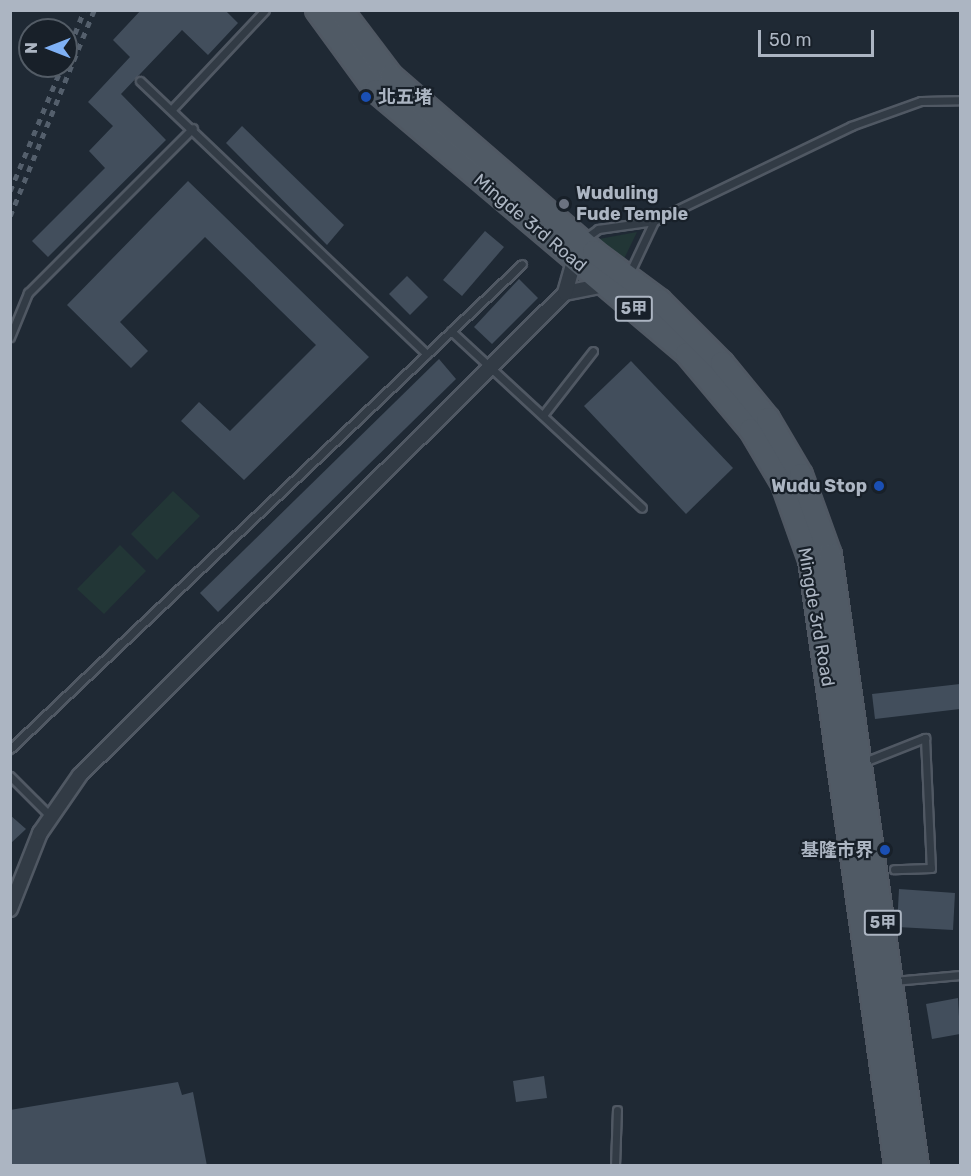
<!DOCTYPE html>
<html>
<head>
<meta charset="utf-8">
<style>
  body { margin:0 }
  #map { position:relative; width:971px; height:1176px; overflow:hidden; background:#1f2934; font-family:Rubik,"Noto Sans TC",sans-serif }
  div>[style] { position:absolute }
  .green>* { inset:0; background:#223636 }
  .building>* { inset:0; background:#424e5c }
  .roads { filter:drop-shadow(2px 0 #505863) drop-shadow(-2px 0 #505863) drop-shadow(0 2px #505863) drop-shadow(0 -2px #505863) }
  .lane>* { height:7px; margin:-3.5px; padding:0 3.5px; transform-origin:3.5px; border-radius:3.5px; background:#323b45 }
  .street>* { height:14px; margin:-7px; padding:0 7px; transform-origin:7px; border-radius:7px; background:#323b45 }
  .primary>* { height:22px; margin:-11px; padding:0 11px; transform-origin:11px; border-radius:11px; background:#505a65 }
  .rail>* { height:4.5px; margin-top:-2.25px; transform-origin:0; background:repeating-linear-gradient(90deg,#545f6c 0 6px,transparent 0 12px) }
  .dots>* { width:16px; height:16px; translate:-50% -50%; box-sizing:border-box; border:3px solid #182029; border-radius:50% }
  span { translate:-50% -50%; white-space:nowrap; text-align:center; line-height:1.15; -webkit-text-stroke:4.5px #182029; paint-order:stroke }
  .shield-label span { padding:2px 4px; background:#182029; border:2px solid; border-radius:4px; -webkit-text-stroke-width:0 }
  .shield-label { font-size:16px; color:#acb5c2; font-weight:700 }
  .poi-label { font-size:18px; color:#acb5c2; font-weight:700 }
  .left { translate:0 -50%; text-align:left }
  .right { translate:-100% -50%; text-align:right }
  .street-label { font-size:18px; color:#acb5c2 }
  .frame { position:absolute; inset:0; border:12px solid #acb5c2; pointer-events:none }
  .north { position:absolute; left:18px; top:18px; width:60px; height:60px; box-sizing:border-box; background:#182029; border:2px solid #535c66; border-radius:50%; rotate:270deg; font-size:16px; font-weight:700; line-height:24px; text-align:center; color:#acb5c2 }
  .north::after { content:''; display:block; margin:auto; width:21px; height:27px; background:#7fb1f5; clip-path:polygon(50% 0,100% 100%,50% 72%,0 100%) }
  .scale { position:absolute; left:758px; top:30px; width:116px; height:27px; box-sizing:border-box; border:3px solid #acb5c2; border-top:0; padding-left:8px; font-size:18px; line-height:21px; white-space:nowrap; color:#acb5c2; -webkit-text-stroke:4px #182029; paint-order:stroke }
</style>
</head>
<body>
<div id="map">
  <div class="green">
    <div style="clip-path:polygon(637px 232px,624px 259px,599px 239px)"></div>
    <div style="clip-path:polygon(173px 491px,200px 516px,157px 560px,131px 534px)"></div>
    <div style="clip-path:polygon(120px 545px,146px 571px,104px 614px,77px 589px)"></div>
  </div>
  <div class="building">
    <div style="clip-path:polygon(141px 10px,225px 10px,238px 23px,208px 55px,182px 30px,121px 94px,166px 140px,48px 257px,32px 241px,105px 168px,89px 151px,113px 126px,88px 102px,130px 57px,113px 40px)"></div>
    <div style="clip-path:polygon(242px 126px,344px 225px,327px 245px,226px 143px)"></div>
    <div style="clip-path:polygon(188px 181px,369px 357px,244px 480px,181px 421px,199px 402px,230px 431px,316px 345px,205px 237px,120px 322px,148px 351px,131px 368px,67px 305px)"></div>
    <div style="clip-path:polygon(485px 231px,504px 247px,462px 296px,443px 280px)"></div>
    <div style="clip-path:polygon(407px 276px,428px 297px,410px 315px,389px 294px)"></div>
    <div style="clip-path:polygon(519px 279px,538px 298px,492px 344px,474px 327px)"></div>
    <div style="clip-path:polygon(439px 359px,456px 379px,218px 612px,200px 593px)"></div>
    <div style="clip-path:polygon(631px 361px,733px 468px,686px 514px,584px 406px)"></div>
    <div style="clip-path:polygon(960px 684px,960px 709px,875px 719px,872px 694px)"></div>
    <div style="clip-path:polygon(10px 815px,26px 829px,10px 844px)"></div>
    <div style="clip-path:polygon(899px 889px,955px 893px,953px 930px,897px 927px)"></div>
    <div style="clip-path:polygon(958px 998px,960px 1034px,932px 1039px,926px 1004px)"></div>
    <div style="clip-path:polygon(544px 1076px,547px 1098px,516px 1102px,513px 1081px)"></div>
    <div style="clip-path:polygon(178px 1082px,182px 1095px,193px 1092px,207px 1166px,10px 1166px,10px 1110px)"></div>
  </div>
  <div class="roads">
    <div class="lane">
      <div style="left:140px;top:81px;width:396px;rotate:43.6deg"></div>
      <div style="left:173px;top:108px;width:134px;rotate:-46.8deg"></div>
      <div style="left:583px;top:240px;width:19px;rotate:-36deg"></div>
      <div style="left:598px;top:229px;width:57px;rotate:-8.1deg"></div>
      <div style="left:654px;top:221px;width:219px;rotate:-25.7deg"></div>
      <div style="left:851px;top:126px;width:74px;rotate:-19.7deg"></div>
      <div style="left:921px;top:101px;width:39px;rotate:-1deg"></div>
      <div style="left:629px;top:274px;width:59px;rotate:-64.7deg"></div>
      <div style="left:451px;top:331px;width:260px;rotate:42.8deg"></div>
      <div style="left:10px;top:337px;width:48px;rotate:-67.8deg"></div>
      <div style="left:28px;top:293px;width:233px;rotate:-45deg"></div>
      <div style="left:543px;top:415px;width:81px;rotate:-52deg"></div>
      <div style="left:10px;top:749px;width:705px;rotate:-43.45deg"></div>
      <div style="left:864px;top:762px;width:66px;rotate:-21.5deg"></div>
      <div style="left:925px;top:738px;width:130px;rotate:87.4deg"></div>
      <div style="left:931px;top:868px;width:37px;rotate:178deg"></div>
      <div style="left:10px;top:776px;width:57px;rotate:45deg"></div>
      <div style="left:894px;top:981px;width:66px;rotate:-5.2deg"></div>
      <div style="left:615px;top:1166px;width:56px;rotate:-88deg"></div>
    </div>
    <div class="street">
      <div style="left:565px;top:293px;width:46px;rotate:-11.3deg"></div>
      <div style="left:10px;top:909px;width:82px;rotate:-68.5deg"></div>
      <div style="left:40px;top:833px;width:70px;rotate:-55.4deg"></div>
      <div style="left:80px;top:775px;width:684px;rotate:-44.82deg"></div>
      <div style="left:565px;top:293px;width:41px;rotate:-74.2deg"></div>
    </div>
    <div class="primary">
      <div style="left:317px;top:10px;width:100px;rotate:53.9deg"></div>
      <div style="left:376px;top:91px;width:407px;rotate:40.2deg"></div>
      <div style="left:687px;top:354px;width:99px;rotate:49.9deg"></div>
      <div style="left:751px;top:430px;width:63px;rotate:59.3deg"></div>
      <div style="left:783px;top:484px;width:81px;rotate:70.4deg"></div>
      <div style="left:810px;top:560px;width:612px;rotate:81.92deg"></div>
      <div style="left:341px;top:10px;width:83px;rotate:52.9deg"></div>
      <div style="left:391px;top:76px;width:269px;rotate:40.9deg"></div>
      <div style="left:594px;top:252px;width:82px;rotate:36.6deg"></div>
      <div style="left:660px;top:301px;width:88px;rotate:45deg"></div>
      <div style="left:722px;top:363px;width:72px;rotate:50.6deg"></div>
      <div style="left:768px;top:419px;width:65px;rotate:59.5deg"></div>
      <div style="left:801px;top:475px;width:85px;rotate:70.1deg"></div>
      <div style="left:830px;top:555px;width:617px;rotate:81.9deg"></div>
    </div>
  </div>
  <div class="rail">
    <div style="left:66px;top:56px;width:49px;rotate:-68.6deg"></div>
    <div style="left:10px;top:191px;width:135px;rotate:-67.4deg"></div>
    <div style="left:10px;top:216px;width:222px;rotate:-67.8deg"></div>
  </div>
  <div class="dots">
    <div style="left:366px;top:97px;background:#1a4fb4"></div>
    <div style="left:564px;top:204px;background:#6b7280"></div>
    <div style="left:879px;top:486px;background:#1a4fb4"></div>
    <div style="left:885px;top:850px;background:#1a4fb4"></div>
  </div>
  <div class="shield-label">
    <span style="left:634px;top:309px">5甲</span>
    <span style="left:883px;top:923px">5甲</span>
  </div>
  <div class="poi-label">
    <span class="left" style="left:378px;top:97px">北五堵</span>
    <span class="left" style="left:576px;top:204px">Wuduling<br>Fude Temple</span>
    <span class="right" style="left:867px;top:486px">Wudu Stop</span>
    <span class="right" style="left:873px;top:850px">基隆市界</span>
  </div>
  <div class="street-label">
    <span style="left:530px;top:223px;rotate:40deg">Mingde 3rd Road</span>
    <span style="left:816px;top:617px;rotate:80deg">Mingde 3rd Road</span>
  </div>
  <div class="frame"></div>
  <div class="north">N</div>
  <div class="scale">50 m</div>
</div>
</body>
</html>
